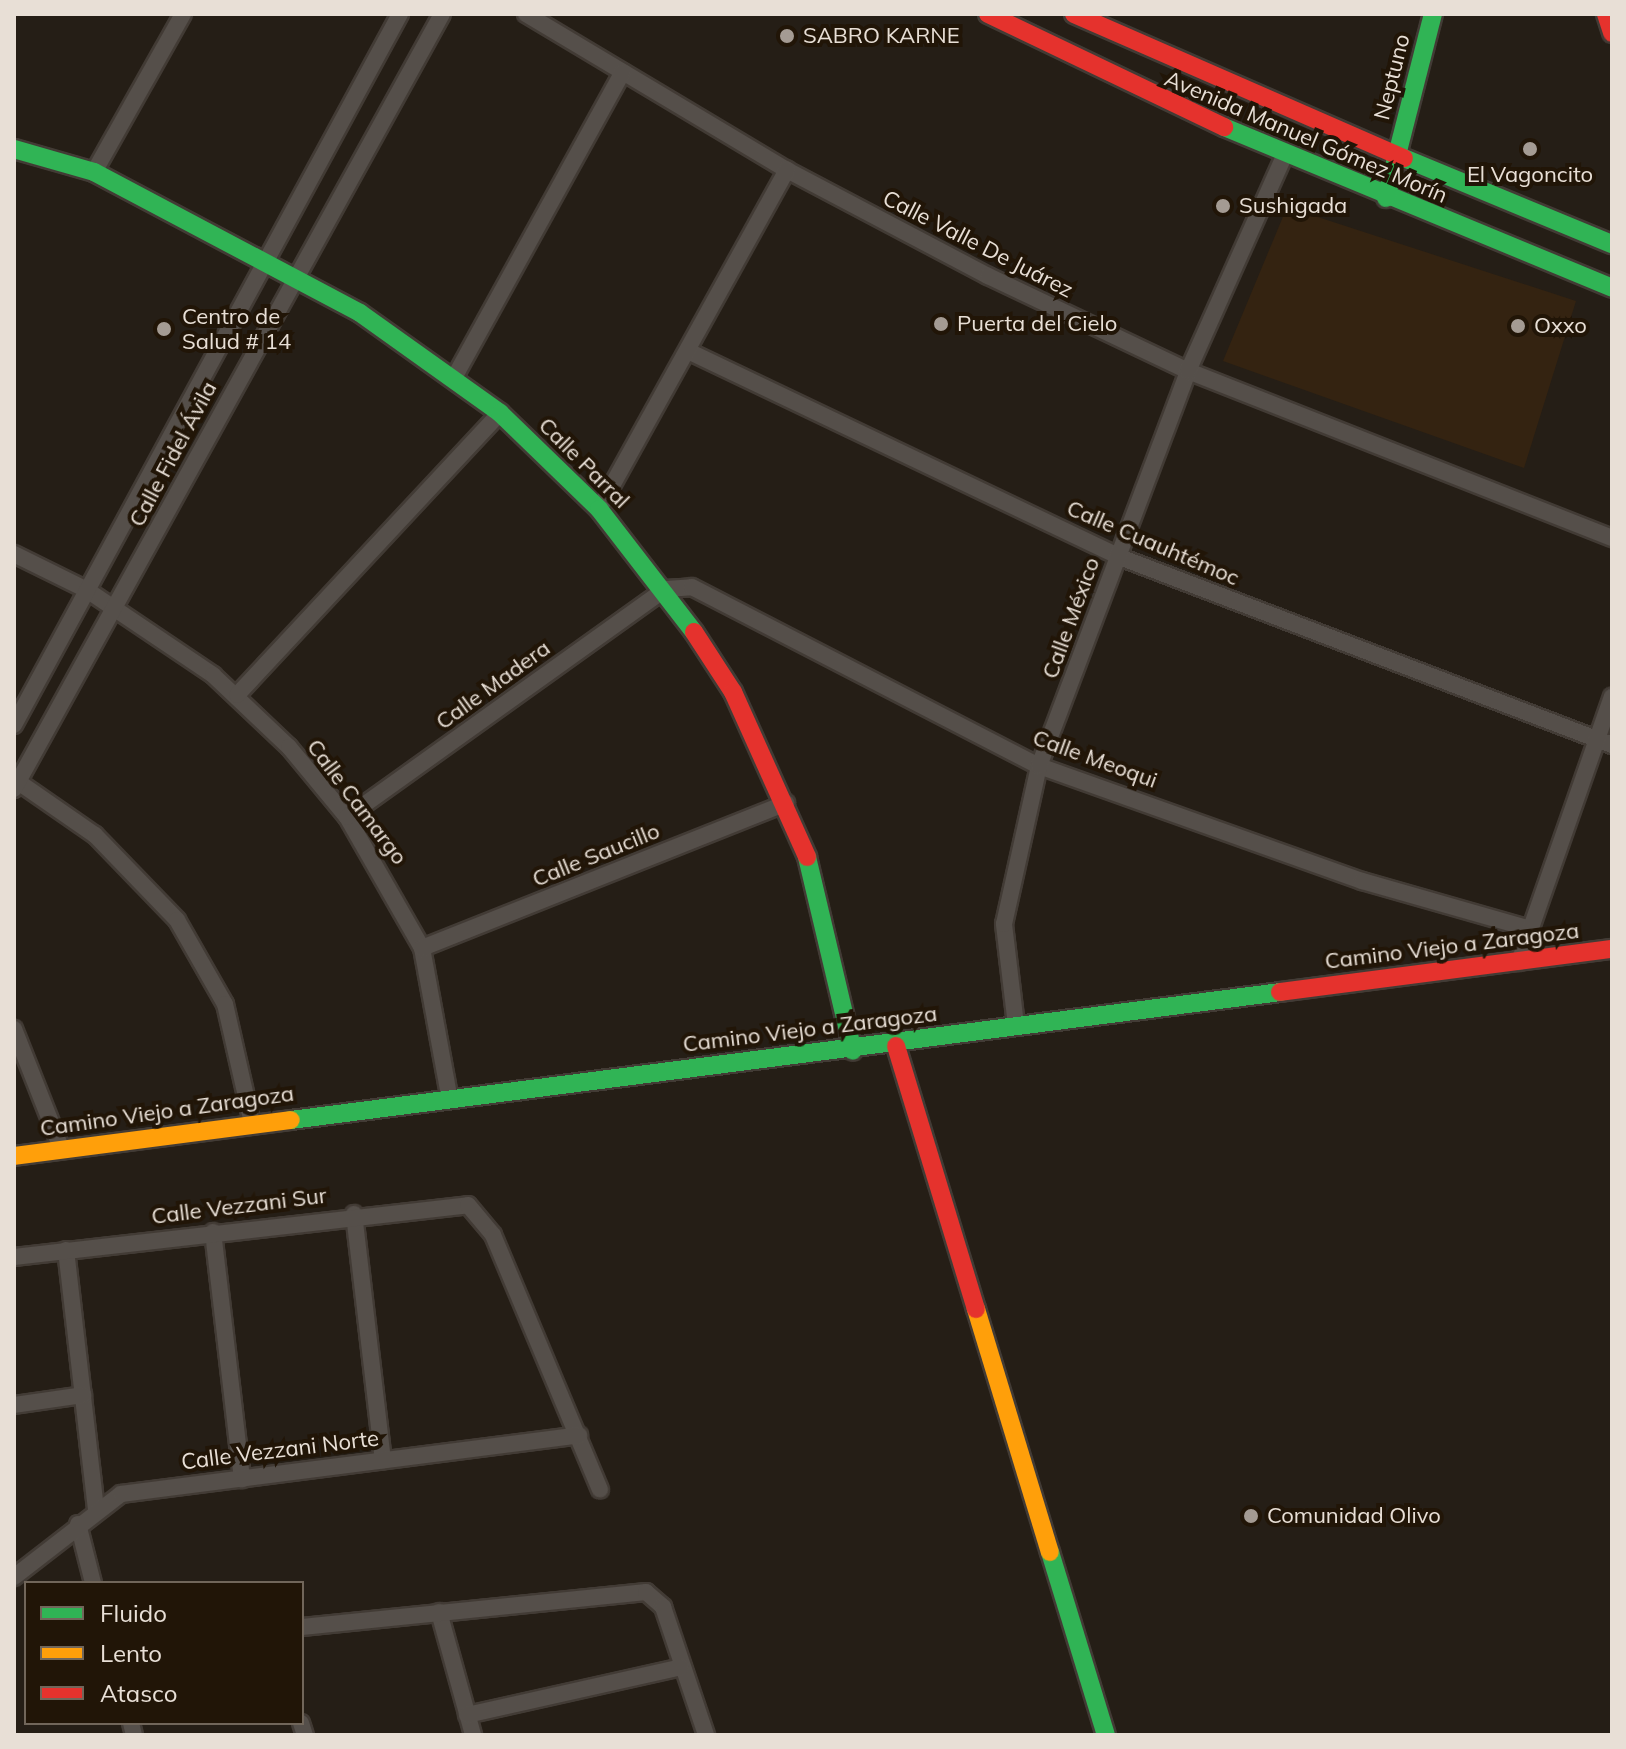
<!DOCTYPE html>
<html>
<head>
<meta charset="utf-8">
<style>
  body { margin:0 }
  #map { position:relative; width:1626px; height:1749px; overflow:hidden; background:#251e16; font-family:Mulish,sans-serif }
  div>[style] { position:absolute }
  .built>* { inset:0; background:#342311 }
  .roads { filter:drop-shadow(2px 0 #423b35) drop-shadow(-2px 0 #423b35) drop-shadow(0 2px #423b35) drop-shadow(0 -2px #423b35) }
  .street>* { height:16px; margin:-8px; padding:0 8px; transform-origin:8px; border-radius:8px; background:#554f4a }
  .fast>* { height:18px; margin:-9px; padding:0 9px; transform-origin:9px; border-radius:9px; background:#30b455 }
  .slow>* { height:18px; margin:-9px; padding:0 9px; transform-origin:9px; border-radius:9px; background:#ff9f0a }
  .jam>* { height:18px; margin:-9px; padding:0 9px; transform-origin:9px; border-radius:9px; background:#e5322d }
  .dots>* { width:22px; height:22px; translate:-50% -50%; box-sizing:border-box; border:4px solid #211507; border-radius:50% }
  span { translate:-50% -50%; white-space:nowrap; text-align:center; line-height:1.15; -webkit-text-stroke:8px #211507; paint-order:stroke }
  .poi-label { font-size:22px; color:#e8dfd6 }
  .left { translate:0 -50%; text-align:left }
  .street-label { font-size:22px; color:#e8dfd6 }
  .frame { position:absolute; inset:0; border:16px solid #e8dfd6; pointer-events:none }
  .legend { position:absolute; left:24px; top:1581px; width:280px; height:144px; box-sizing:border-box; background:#211507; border:2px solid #71665a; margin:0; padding:10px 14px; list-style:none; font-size:24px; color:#e8dfd6 }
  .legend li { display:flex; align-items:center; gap:16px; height:40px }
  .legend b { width:40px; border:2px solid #71665a }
</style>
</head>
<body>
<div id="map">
  <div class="built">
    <div style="clip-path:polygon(1287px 207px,1576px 301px,1524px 468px,1223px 361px)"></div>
  </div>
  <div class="roads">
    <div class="street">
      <div style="left:526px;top:14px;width:304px;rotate:30.9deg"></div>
      <div style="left:787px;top:170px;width:227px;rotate:27.8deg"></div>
      <div style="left:988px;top:276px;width:221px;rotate:25.4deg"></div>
      <div style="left:1188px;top:371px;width:456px;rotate:21.5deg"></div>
      <div style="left:94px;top:172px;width:181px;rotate:-60.6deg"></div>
      <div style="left:690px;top:352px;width:473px;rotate:25.5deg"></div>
      <div style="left:1117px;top:556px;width:530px;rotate:20.9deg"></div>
      <div style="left:455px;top:376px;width:347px;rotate:-61.1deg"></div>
      <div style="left:599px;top:509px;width:388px;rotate:-61deg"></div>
      <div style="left:14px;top:554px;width:81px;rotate:26.3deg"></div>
      <div style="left:87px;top:590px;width:152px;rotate:34deg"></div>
      <div style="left:213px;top:675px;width:105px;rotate:43.5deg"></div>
      <div style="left:289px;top:747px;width:91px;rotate:50.4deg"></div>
      <div style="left:347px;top:817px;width:151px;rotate:60.2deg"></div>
      <div style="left:422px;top:948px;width:149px;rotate:79.6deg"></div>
      <div style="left:237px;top:695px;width:386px;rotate:-47deg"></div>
      <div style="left:14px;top:725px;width:809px;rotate:-61.5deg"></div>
      <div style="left:14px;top:779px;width:98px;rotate:34.7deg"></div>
      <div style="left:95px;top:835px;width:118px;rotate:46deg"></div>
      <div style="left:177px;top:920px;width:97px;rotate:60.3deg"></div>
      <div style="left:225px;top:1004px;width:122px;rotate:77.2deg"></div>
      <div style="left:14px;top:789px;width:885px;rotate:-61.09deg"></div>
      <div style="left:347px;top:817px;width:392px;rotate:-35.6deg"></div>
      <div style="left:666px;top:589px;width:26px;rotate:-4deg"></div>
      <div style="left:692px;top:587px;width:390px;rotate:27.3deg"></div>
      <div style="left:1039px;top:766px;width:343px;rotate:19.6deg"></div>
      <div style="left:1362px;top:881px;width:175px;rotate:15.9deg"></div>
      <div style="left:422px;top:948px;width:392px;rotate:-21.7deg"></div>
      <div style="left:1519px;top:962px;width:281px;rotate:-70.7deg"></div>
      <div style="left:1016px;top:1025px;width:102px;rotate:-96.8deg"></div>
      <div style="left:1004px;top:924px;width:162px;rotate:-77.5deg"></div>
      <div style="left:1039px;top:766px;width:422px;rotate:-69.3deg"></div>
      <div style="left:1188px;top:371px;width:238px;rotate:-65.9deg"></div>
      <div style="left:14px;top:1029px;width:130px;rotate:68.4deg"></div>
      <div style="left:354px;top:1214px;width:248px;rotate:83.3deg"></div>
      <div style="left:213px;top:1232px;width:249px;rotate:83.3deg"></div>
      <div style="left:66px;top:1250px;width:260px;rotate:83.4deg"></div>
      <div style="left:14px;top:1257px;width:457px;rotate:-6.5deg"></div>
      <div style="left:468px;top:1205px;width:39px;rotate:50deg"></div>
      <div style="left:493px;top:1235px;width:276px;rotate:67.2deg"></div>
      <div style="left:14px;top:1405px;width:70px;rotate:-8.2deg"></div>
      <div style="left:78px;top:1524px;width:61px;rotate:75.7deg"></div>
      <div style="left:14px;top:1577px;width:135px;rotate:-37.8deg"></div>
      <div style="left:121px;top:1494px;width:462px;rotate:-7.3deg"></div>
      <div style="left:439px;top:1612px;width:128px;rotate:74.5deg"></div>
      <div style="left:302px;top:1627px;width:346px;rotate:-5.8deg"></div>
      <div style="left:646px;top:1592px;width:23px;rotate:41deg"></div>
      <div style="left:663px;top:1607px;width:135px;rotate:71.4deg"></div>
      <div style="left:467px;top:1715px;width:219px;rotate:-12.6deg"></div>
      <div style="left:131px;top:1723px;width:12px;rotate:76deg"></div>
      <div style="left:301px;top:1723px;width:13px;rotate:72deg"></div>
    </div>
    <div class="fast">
      <div style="left:1224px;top:127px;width:420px;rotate:22.5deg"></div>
      <div style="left:14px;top:149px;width:83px;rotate:16deg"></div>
      <div style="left:94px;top:172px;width:301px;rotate:27.9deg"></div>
      <div style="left:360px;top:313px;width:172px;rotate:35.5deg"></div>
      <div style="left:500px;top:413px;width:138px;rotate:44.1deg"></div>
      <div style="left:599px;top:509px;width:155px;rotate:52.3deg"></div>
      <div style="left:1404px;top:158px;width:225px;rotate:22.5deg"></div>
      <div style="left:1386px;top:198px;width:190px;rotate:-75.7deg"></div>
      <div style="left:807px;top:857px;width:199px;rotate:76.7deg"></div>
      <div style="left:291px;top:1120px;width:997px;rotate:-7.37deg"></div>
      <div style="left:1050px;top:1552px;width:191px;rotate:73deg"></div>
    </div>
    <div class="slow">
      <div style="left:14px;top:1156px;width:279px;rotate:-7.4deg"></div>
      <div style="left:976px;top:1309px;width:254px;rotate:73.1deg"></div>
    </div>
    <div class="jam">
      <div style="left:988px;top:14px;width:262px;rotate:25.6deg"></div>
      <div style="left:1074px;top:14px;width:360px;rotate:23.6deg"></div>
      <div style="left:1606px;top:14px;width:20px;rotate:72deg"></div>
      <div style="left:694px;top:632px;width:72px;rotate:57deg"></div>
      <div style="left:733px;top:692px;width:181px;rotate:65.8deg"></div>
      <div style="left:1280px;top:992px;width:335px;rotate:-7.4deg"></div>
      <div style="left:896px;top:1046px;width:275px;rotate:73.1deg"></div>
    </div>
  </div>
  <div class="dots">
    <div style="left:787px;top:36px;background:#a49b93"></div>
    <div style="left:1530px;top:149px;background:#a49b93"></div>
    <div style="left:1223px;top:206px;background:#a49b93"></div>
    <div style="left:941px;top:324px;background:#a49b93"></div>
    <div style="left:1518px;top:326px;background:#a49b93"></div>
    <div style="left:164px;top:329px;background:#a49b93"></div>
    <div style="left:1251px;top:1516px;background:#a49b93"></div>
  </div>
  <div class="poi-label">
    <span class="left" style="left:803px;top:36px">SABRO KARNE</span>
    <span style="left:1530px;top:175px">El Vagoncito</span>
    <span class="left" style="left:1239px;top:206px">Sushigada</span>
    <span class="left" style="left:182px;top:329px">Centro de<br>Salud # 14</span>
    <span class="left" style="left:957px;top:324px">Puerta del Cielo</span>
    <span class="left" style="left:1534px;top:326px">Oxxo</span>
    <span class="left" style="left:1267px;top:1516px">Comunidad Olivo</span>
  </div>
  <div class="street-label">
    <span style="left:1392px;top:77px;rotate:-76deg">Neptuno</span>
    <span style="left:1306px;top:137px;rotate:23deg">Avenida Manuel Gómez Morín</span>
    <span style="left:978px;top:244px;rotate:27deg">Calle Valle De Juárez</span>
    <span style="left:173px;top:454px;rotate:-62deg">Calle Fidel Ávila</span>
    <span style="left:584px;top:463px;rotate:45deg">Calle Parral</span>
    <span style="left:1153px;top:543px;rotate:23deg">Calle Cuauhtémoc</span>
    <span style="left:1071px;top:618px;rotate:-70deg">Calle México</span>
    <span style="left:493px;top:685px;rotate:-36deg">Calle Madera</span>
    <span style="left:1095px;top:759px;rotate:20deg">Calle Meoqui</span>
    <span style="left:357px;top:802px;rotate:53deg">Calle Camargo</span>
    <span style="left:596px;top:855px;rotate:-22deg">Calle Saucillo</span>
    <span style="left:1452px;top:946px;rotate:-7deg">Camino Viejo a Zaragoza</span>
    <span style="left:810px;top:1029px;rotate:-7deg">Camino Viejo a Zaragoza</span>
    <span style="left:167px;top:1111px;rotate:-8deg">Camino Viejo a Zaragoza</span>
    <span style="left:239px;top:1206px;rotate:-7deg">Calle Vezzani Sur</span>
    <span style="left:280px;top:1450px;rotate:-7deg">Calle Vezzani Norte</span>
  </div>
  <div class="frame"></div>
  <ul class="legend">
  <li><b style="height:10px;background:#30b455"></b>Fluido</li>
  <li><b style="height:10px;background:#ff9f0a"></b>Lento</li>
  <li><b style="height:10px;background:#e5322d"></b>Atasco</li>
  </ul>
</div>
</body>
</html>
